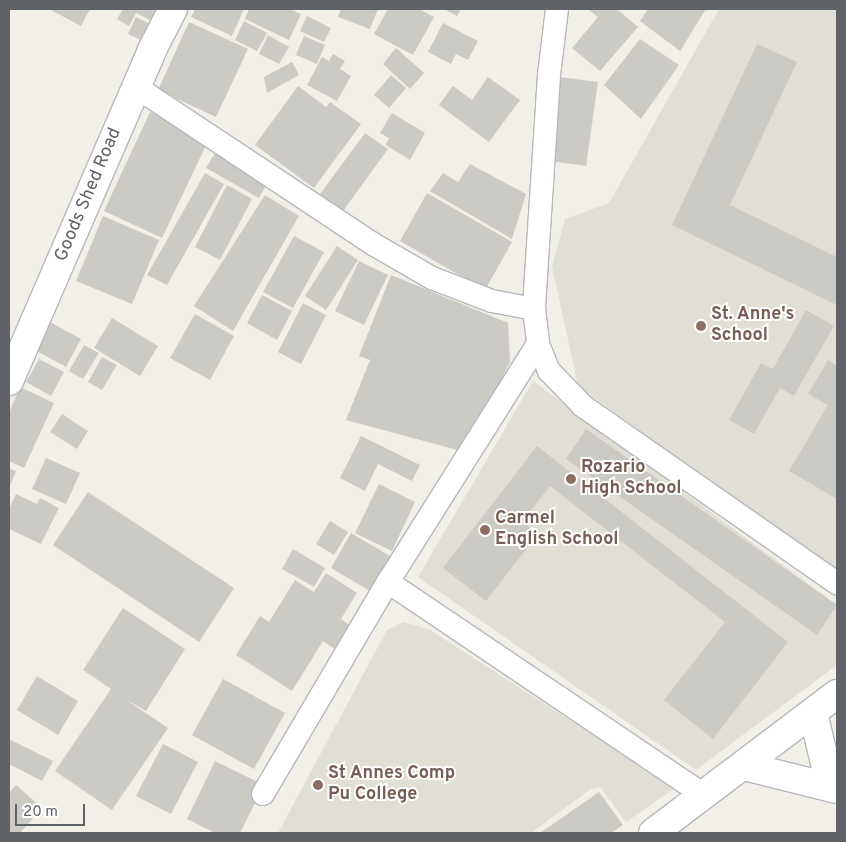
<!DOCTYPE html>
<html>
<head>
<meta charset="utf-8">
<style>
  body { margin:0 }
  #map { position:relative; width:846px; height:842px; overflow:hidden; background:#f1efe8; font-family:Overpass,sans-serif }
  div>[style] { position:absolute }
  .education>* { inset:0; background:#e1ded6 }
  .building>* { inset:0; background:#cccac5 }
  .roads { filter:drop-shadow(1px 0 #b5b8bc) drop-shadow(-1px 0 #b5b8bc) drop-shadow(0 1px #b5b8bc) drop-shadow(0 -1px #b5b8bc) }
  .minor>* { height:22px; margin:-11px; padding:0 11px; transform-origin:11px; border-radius:11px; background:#fff }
  .tertiary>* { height:28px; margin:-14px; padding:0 14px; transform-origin:14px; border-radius:14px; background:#fff }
  .dots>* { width:14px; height:14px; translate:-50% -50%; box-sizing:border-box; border:2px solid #fff; border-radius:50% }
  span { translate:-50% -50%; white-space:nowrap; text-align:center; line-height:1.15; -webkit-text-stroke:4px #fff; paint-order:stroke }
  .street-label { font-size:18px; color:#5f6368 }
  .education-label { font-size:18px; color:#785e54; font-weight:700 }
  .left { translate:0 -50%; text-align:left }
  .frame { position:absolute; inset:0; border:10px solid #5f6368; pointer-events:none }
  .scale { position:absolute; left:15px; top:804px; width:70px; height:22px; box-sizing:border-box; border:2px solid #5f6368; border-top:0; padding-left:6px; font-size:15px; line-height:18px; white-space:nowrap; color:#5f6368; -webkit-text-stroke:4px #fff; paint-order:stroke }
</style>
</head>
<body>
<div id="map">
  <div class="education">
    <div style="clip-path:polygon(719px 9px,837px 9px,837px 572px,578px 386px,552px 266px,565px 219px,609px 203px)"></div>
    <div style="clip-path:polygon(533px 381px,837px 605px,837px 665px,696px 770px,418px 577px)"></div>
    <div style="clip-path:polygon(404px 622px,430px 630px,675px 788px,626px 822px,600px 787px,591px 789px,531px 833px,278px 833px,387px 630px)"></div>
  </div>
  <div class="building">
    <div style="clip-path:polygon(49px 9px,90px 9px,81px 26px)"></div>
    <div style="clip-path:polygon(123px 9px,160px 9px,154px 22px,136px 13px,129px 26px,117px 19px)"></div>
    <div style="clip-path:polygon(195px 9px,244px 9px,232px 36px,191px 17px)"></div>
    <div style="clip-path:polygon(249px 9px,290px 9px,301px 14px,289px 40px,245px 19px)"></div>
    <div style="clip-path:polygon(341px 9px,378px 9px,370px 29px,338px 17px)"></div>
    <div style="clip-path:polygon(388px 9px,419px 9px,434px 17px,413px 55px,374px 34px)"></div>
    <div style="clip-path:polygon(444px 9px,461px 9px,457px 16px)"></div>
    <div style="clip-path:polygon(588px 9px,617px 9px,638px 27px,600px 71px,572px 48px,598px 17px)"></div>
    <div style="clip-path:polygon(648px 9px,706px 9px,680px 51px,640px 21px)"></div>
    <div style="clip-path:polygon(307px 16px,331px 28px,324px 42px,300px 31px)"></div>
    <div style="clip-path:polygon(136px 17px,156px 27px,149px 44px,128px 34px)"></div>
    <div style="clip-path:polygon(244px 21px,267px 33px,257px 51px,235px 40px)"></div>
    <div style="clip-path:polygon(189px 22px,248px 49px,216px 117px,158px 90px)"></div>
    <div style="clip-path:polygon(443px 23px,478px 41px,468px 60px,456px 54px,451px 64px,428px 52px)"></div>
    <div style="clip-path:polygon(268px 35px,289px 47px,279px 64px,259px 54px)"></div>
    <div style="clip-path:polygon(304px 36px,325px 45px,317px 64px,296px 55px)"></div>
    <div style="clip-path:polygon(640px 39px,679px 65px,641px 119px,604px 85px)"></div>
    <div style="clip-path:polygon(757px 44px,797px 62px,730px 205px,837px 257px,837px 305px,672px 225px)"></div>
    <div style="clip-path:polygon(396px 48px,424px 73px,410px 89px,383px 64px)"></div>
    <div style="clip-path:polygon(333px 54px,345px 61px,340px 69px,351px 76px,337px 101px,307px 85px,322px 57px,329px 61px)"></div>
    <div style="clip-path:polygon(292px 62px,299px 75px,267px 93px,264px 77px)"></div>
    <div style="clip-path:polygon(391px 75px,406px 88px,389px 108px,374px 95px)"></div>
    <div style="clip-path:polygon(488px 77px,520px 100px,489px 142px,439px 105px,453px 86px,472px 100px)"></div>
    <div style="clip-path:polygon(560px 77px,598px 82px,586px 166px,549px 161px)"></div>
    <div style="clip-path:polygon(298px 86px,326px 107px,330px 102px,361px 124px,314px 188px,255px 145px)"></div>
    <div style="clip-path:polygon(150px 112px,209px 139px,162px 238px,104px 211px)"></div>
    <div style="clip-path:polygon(392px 113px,425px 133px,410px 160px,386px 145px,389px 138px,380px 133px)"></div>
    <div style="clip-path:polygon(365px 133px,388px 149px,343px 211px,320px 194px)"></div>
    <div style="clip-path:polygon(217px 150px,269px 180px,259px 198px,206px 168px)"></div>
    <div style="clip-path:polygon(470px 164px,526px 194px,512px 239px,430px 191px,443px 173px,458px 182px)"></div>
    <div style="clip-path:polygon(205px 173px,224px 184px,167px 285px,147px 275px)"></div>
    <div style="clip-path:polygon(227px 185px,252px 199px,220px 260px,195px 247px)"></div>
    <div style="clip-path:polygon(427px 193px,512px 242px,485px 290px,400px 241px)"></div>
    <div style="clip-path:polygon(265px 195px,299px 216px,233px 331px,194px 306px)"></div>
    <div style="clip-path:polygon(103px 216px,159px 240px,132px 304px,76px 281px)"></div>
    <div style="clip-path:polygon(294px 236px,324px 252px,293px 308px,263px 292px)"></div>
    <div style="clip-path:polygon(337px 246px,358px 260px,326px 310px,305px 296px)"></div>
    <div style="clip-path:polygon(359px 261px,388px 275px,364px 325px,335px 311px)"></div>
    <div style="clip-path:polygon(391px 275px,508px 323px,510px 362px,465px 452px,346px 420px,370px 360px,359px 356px)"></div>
    <div style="clip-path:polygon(262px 295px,292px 311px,277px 340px,247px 323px)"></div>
    <div style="clip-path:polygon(303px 303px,326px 315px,301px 364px,278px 352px)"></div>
    <div style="clip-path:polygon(806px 310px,834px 326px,794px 396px,780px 388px,754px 434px,729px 420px,761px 363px,773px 369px)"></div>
    <div style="clip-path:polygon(195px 314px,234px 336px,210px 380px,170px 358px)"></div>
    <div style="clip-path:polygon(112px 318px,158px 346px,140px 376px,94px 348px)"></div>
    <div style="clip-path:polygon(50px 322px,81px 339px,66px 367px,35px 350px)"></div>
    <div style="clip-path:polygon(84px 345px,99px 353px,83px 379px,69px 371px)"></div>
    <div style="clip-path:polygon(102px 357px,117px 365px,102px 390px,88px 382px)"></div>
    <div style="clip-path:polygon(39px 359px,64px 372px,51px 396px,26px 382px)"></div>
    <div style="clip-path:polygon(828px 360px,837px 366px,837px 499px,789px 471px,828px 405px,808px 394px)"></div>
    <div style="clip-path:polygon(20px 387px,54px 403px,24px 468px,9px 461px,9px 413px)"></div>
    <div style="clip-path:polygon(62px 414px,88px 431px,77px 449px,50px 432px)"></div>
    <div style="clip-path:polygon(586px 429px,837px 605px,817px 635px,566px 459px)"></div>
    <div style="clip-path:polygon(361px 436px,420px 465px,412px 481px,378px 464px,365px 491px,340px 478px)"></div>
    <div style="clip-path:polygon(537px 446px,788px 642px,713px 739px,664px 700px,725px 622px,550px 486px,522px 522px,538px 534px,486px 601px,443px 568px)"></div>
    <div style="clip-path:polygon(46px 458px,80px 473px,66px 504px,32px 489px)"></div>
    <div style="clip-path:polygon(9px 468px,16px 471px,9px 488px)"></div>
    <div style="clip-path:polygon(379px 484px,415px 502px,392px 551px,355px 533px)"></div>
    <div style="clip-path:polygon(88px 492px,234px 588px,199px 642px,53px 545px)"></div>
    <div style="clip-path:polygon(16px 494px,37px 504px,40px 498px,59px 508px,41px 544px,9px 529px,9px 509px)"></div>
    <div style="clip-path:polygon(330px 521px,348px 532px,334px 555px,316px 544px)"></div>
    <div style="clip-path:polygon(351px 533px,395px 559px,375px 594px,331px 568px)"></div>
    <div style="clip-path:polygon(293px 549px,325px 568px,314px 587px,282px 569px)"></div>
    <div style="clip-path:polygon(326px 573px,357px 593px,341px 619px,354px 628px,339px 652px,323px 641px,292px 691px,236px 655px,260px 616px,269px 622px,295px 580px,314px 592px)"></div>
    <div style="clip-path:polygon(123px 608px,185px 649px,146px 711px,125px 699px,168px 728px,112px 810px,55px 771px,111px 689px,83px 670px)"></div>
    <div style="clip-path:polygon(37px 676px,78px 701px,58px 735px,17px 710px)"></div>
    <div style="clip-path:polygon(223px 679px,285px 713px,254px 769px,192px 735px)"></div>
    <div style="clip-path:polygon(9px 739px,53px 761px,42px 781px,9px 764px)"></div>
    <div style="clip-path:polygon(163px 744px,198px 762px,171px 814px,136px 796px)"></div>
    <div style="clip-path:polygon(215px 761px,264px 785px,240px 833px,215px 833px,187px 819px)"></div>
    <div style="clip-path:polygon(16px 785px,42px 808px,20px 833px,9px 833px,9px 793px)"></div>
    <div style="clip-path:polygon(599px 792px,623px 825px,611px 833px,540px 833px)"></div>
  </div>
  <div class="roads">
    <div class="minor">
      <div style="left:557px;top:9px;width:66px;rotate:96.9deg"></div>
      <div style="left:549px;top:75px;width:234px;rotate:93.7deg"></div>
      <div style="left:534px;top:309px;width:35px;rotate:83deg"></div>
      <div style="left:538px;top:344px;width:29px;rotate:68deg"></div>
      <div style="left:549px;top:371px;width:49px;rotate:45.8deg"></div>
      <div style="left:583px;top:406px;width:310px;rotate:34.9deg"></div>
      <div style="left:136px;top:87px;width:284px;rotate:33.5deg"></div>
      <div style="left:373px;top:244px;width:68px;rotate:30deg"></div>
      <div style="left:432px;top:278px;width:64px;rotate:21deg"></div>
      <div style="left:492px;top:301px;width:43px;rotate:10.8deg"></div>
      <div style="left:388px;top:582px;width:281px;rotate:-57.8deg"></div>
      <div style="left:263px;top:794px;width:246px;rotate:-59.5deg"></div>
      <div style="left:388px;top:582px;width:382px;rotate:34deg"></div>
    </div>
    <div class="tertiary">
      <div style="left:9px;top:381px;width:361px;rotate:-66.6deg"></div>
      <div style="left:152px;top:50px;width:46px;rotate:-62.9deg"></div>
      <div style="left:813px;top:713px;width:77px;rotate:76.5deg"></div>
      <div style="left:744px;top:766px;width:96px;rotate:13.9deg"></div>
      <div style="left:653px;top:833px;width:231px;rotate:-37.1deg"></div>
    </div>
  </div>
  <div class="dots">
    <div style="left:701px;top:326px;background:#8d6e63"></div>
    <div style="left:571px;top:479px;background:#8d6e63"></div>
    <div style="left:485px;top:530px;background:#8d6e63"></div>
    <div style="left:318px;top:785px;background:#8d6e63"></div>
  </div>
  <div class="street-label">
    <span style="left:89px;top:195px;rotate:-67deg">Goods Shed Road</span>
  </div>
  <div class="education-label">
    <span class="left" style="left:711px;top:326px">St. Anne's<br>School</span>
    <span class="left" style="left:581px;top:479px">Rozario<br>High School</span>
    <span class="left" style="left:495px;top:530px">Carmel<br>English School</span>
    <span class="left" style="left:328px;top:785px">St Annes Comp<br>Pu College</span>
  </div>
  <div class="frame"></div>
  <div class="scale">20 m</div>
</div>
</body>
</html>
